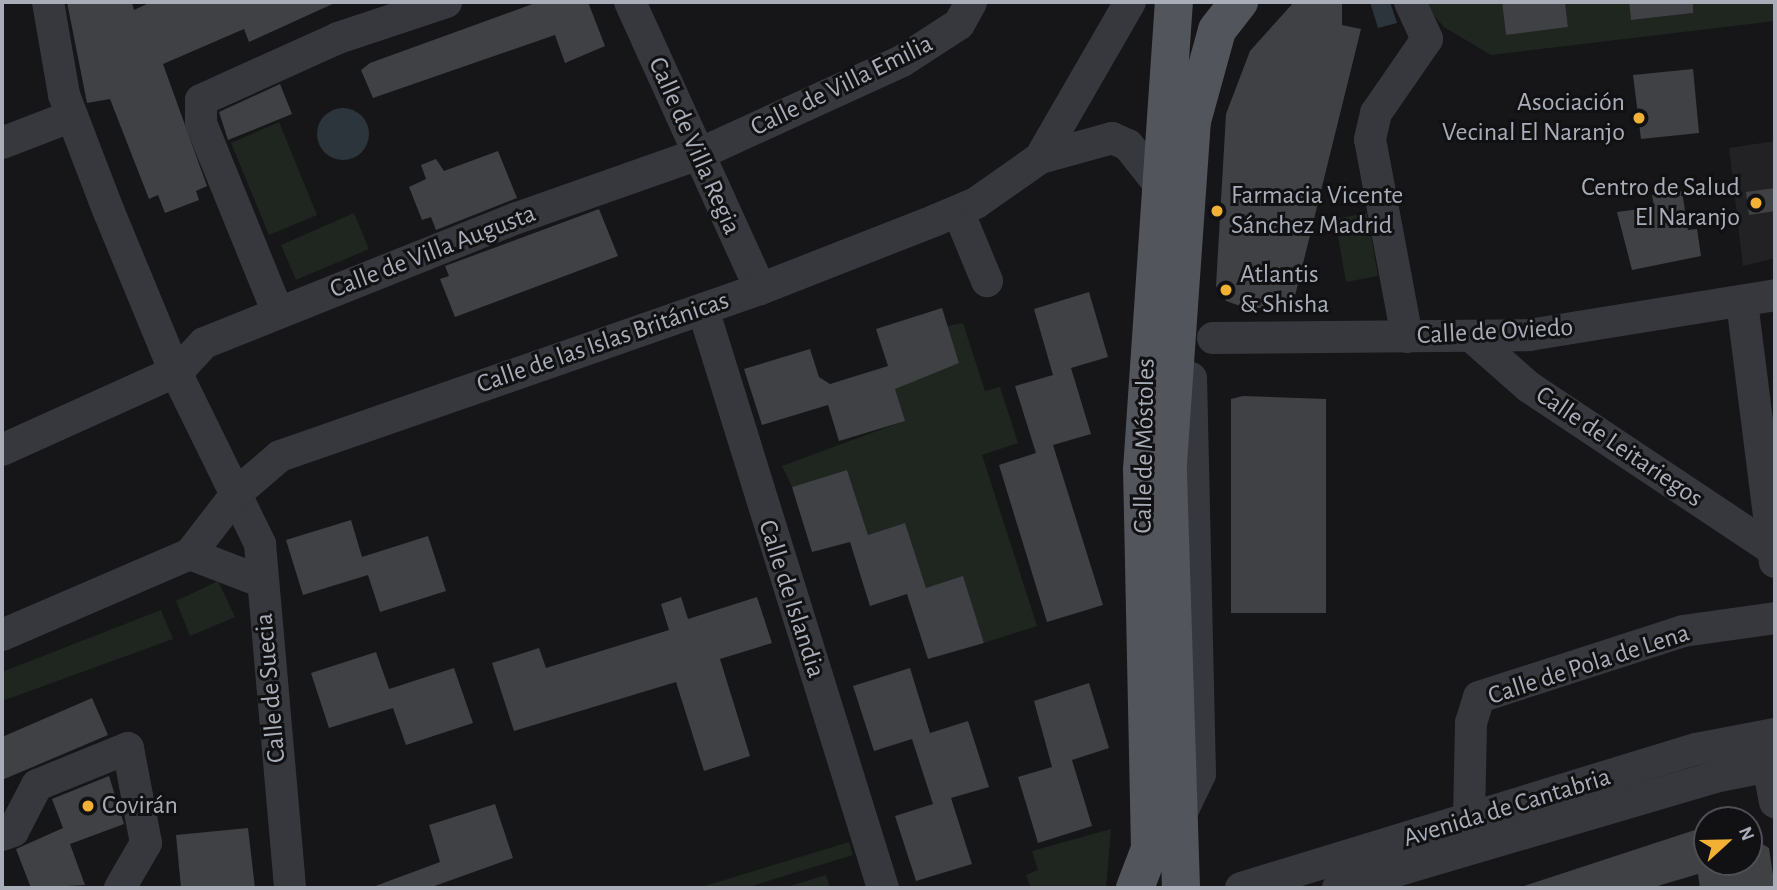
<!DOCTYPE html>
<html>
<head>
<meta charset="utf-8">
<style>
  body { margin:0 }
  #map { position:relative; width:1777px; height:890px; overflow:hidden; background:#161618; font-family:"Alegreya Sans",sans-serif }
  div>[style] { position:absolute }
  .built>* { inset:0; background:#222225 }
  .green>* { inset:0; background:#1e261f }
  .water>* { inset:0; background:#2c353c }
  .round { border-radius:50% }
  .building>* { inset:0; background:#404145 }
  .minor>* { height:32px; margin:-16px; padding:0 16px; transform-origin:16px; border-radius:16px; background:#37383d }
  .major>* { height:38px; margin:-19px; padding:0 19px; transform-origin:19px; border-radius:19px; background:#53555c }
  .dots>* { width:19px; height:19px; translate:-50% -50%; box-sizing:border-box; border:4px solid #111113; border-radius:50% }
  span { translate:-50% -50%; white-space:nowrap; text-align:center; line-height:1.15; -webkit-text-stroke:6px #111113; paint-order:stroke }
  .street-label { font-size:26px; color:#a8adb8 }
  .poi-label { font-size:26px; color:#a8adb8 }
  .right { translate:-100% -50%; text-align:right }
  .left { translate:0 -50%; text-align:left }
  .frame { position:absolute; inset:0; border:4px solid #a8adb8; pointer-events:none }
  .north { position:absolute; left:1693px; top:806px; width:70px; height:70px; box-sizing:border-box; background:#111113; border:2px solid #4d4f55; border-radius:50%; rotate:68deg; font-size:19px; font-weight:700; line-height:28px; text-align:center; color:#a8adb8 }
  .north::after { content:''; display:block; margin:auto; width:24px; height:32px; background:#f2b134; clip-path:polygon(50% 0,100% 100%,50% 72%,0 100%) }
</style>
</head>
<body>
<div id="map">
  <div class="built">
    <div style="clip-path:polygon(1775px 141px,1775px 258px,1743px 266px,1729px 148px)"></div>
  </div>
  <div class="green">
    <div style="clip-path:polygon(1422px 2px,1502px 2px,1506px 35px,1568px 27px,1565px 2px,1629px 2px,1631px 20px,1692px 13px,1691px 2px,1775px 3px,1775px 21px,1491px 55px,1444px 27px)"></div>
    <div style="clip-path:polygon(279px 122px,317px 215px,269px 235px,231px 143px)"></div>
    <div style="clip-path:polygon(354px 213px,369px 249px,296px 280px,281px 245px)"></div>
    <div style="clip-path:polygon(1367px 213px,1378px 276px,1346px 282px,1335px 219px)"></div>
    <div style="clip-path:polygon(963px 323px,985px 391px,1000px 387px,1018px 443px,982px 455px,1037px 626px,984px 643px,963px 577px,926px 588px,905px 523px,868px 535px,847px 470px,792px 487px,782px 466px,904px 421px,893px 384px,959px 363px,947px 326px)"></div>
    <div style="clip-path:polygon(218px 581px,235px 617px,190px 636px,176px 601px)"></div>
    <div style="clip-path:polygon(161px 610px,173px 639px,2px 701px,2px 672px)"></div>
    <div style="clip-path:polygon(1111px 829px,1106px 888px,1031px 888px,1026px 875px,1038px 870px,1032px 851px)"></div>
    <div style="clip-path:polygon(849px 842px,853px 855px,745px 888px,698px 888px)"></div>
    <div style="clip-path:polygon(826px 875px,830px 888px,784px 888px)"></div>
  </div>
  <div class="water">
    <div style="clip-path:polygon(1370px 2px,1390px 2px,1397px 23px,1378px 28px)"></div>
    <div class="round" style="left:317px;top:108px;width:52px;height:52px"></div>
  </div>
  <div class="building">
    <div style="clip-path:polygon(67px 2px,132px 2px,134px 10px,151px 2px,337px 2px,249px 42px,244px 29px,163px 64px,207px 186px,196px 191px,199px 200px,165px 213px,158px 195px,149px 199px,110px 99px,87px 103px)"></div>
    <div style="clip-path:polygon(538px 2px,588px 2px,605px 46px,565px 63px,555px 35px,373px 98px,361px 70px,370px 63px)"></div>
    <div style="clip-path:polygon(1294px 2px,1342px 2px,1342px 25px,1361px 29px,1292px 308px,1246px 308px,1226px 301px,1216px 286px,1226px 114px,1250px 51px)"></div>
    <div style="clip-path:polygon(1502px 2px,1565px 2px,1568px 27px,1506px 35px)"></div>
    <div style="clip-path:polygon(1629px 2px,1693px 2px,1693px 13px,1631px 20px)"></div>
    <div style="clip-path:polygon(1693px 69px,1699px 133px,1641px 139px,1633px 75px)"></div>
    <div style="clip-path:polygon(280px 84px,292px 114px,228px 140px,219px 112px)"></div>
    <div style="clip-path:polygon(498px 151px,517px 198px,436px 230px,431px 217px,422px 220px,409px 187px,426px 179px,421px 165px,436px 159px,444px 171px)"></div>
    <div style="clip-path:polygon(1775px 188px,1775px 211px,1749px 215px,1746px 192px)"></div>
    <div style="clip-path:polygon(1682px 191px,1688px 230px,1697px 229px,1701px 256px,1632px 270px,1617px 212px,1654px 207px,1652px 195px)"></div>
    <div style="clip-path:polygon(599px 209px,618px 256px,455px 317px,440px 279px,449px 276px,445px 266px)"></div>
    <div style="clip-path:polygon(1089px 292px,1108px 357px,1071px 368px,1091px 434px,1053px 445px,1103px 605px,1047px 622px,999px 465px,1036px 453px,1015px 386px,1053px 375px,1034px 309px)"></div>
    <div style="clip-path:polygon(942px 308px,959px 363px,895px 389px,905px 421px,839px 441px,828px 405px,762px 425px,744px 369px,810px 349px,819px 377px,830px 384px,888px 366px,876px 329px)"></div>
    <div style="clip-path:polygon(1243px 396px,1326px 399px,1326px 613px,1231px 613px,1231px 399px)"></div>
    <div style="clip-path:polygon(847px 470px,868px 535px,905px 523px,926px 588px,963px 576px,984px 643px,928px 659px,907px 594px,870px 606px,850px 542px,812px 552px,792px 487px)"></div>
    <div style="clip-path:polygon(351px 520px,362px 557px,428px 536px,446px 591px,380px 612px,368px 575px,303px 595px,286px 540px)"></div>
    <div style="clip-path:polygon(681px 597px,688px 619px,757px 597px,772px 643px,720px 659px,750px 756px,704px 771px,676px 682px,514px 731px,492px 663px,539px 648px,546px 668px,669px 630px,661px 604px)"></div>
    <div style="clip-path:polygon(376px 652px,389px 689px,454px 668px,473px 723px,406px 745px,393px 708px,329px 728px,311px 673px)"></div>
    <div style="clip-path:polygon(910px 668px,930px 733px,968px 721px,989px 787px,951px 798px,972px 864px,916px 881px,895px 816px,933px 804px,912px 739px,874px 751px,853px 686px)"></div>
    <div style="clip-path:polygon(1089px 683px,1109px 748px,1072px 760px,1092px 826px,1038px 843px,1018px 777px,1052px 767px,1034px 701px)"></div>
    <div style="clip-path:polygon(92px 698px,108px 735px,2px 780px,2px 737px)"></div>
    <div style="clip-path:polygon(109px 776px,124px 824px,70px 844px,85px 885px,31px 888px,16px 849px,63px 828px,52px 799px)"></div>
    <div style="clip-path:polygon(495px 804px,513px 858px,429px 888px,370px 888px,440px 862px,429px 825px)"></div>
    <div style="clip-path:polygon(1707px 826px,1707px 862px,1749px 862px,1749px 836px,1769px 848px,1775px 888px,1700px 888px,1698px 874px,1651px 888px,1518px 888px)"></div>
    <div style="clip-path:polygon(248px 828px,255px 888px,181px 888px,176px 835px)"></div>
  </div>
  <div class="minor">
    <div style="left:48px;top:2px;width:94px;rotate:80.2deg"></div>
    <div style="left:64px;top:95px;width:125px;rotate:69deg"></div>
    <div style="left:109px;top:212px;width:160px;rotate:67.6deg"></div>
    <div style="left:170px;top:360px;width:205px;rotate:63.9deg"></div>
    <div style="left:260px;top:544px;width:345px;rotate:85deg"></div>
    <div style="left:630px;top:2px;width:315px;rotate:65.6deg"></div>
    <div style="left:2px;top:143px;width:75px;rotate:-21.1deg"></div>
    <div style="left:1040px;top:158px;width:180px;rotate:-60deg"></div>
    <div style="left:958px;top:211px;width:76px;rotate:67.5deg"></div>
    <div style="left:1742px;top:302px;width:262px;rotate:82.8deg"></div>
    <div style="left:703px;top:309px;width:606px;rotate:72.73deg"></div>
    <div style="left:278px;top:313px;width:205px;rotate:-112.1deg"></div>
    <div style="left:201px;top:123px;width:23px;rotate:-90deg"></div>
    <div style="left:201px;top:100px;width:150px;rotate:-24.3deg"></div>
    <div style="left:338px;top:38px;width:114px;rotate:-18.4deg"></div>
    <div style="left:1407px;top:337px;width:201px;rotate:-100.6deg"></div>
    <div style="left:1370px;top:139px;width:27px;rotate:-77deg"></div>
    <div style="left:1376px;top:113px;width:90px;rotate:-55.4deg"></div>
    <div style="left:1427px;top:39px;width:41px;rotate:-114.7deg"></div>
    <div style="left:1472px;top:337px;width:76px;rotate:41.3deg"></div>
    <div style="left:1529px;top:387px;width:292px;rotate:33.7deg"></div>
    <div style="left:1213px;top:338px;width:316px;rotate:-0.5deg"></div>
    <div style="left:1529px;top:335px;width:249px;rotate:-9.2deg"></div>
    <div style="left:2px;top:450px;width:194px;rotate:-24.3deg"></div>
    <div style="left:179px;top:370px;width:37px;rotate:-47deg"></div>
    <div style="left:204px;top:343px;width:337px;rotate:-21.8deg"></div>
    <div style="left:517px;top:218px;width:193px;rotate:-19.4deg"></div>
    <div style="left:699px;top:154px;width:223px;rotate:-24.6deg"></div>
    <div style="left:902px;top:61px;width:68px;rotate:-33deg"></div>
    <div style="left:959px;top:24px;width:25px;rotate:-61deg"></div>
    <div style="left:190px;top:554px;width:78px;rotate:21deg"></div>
    <div style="left:2px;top:635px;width:205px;rotate:-23.3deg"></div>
    <div style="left:190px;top:554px;width:78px;rotate:-52.3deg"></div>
    <div style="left:238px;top:492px;width:55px;rotate:-40.6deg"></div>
    <div style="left:280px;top:456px;width:508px;rotate:-19.18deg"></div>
    <div style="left:760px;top:289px;width:189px;rotate:-21.4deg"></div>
    <div style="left:936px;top:220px;width:43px;rotate:-23deg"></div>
    <div style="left:976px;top:203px;width:78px;rotate:-35.1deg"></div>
    <div style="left:1040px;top:158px;width:75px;rotate:-15.5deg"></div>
    <div style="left:1112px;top:138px;width:17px;rotate:24deg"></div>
    <div style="left:1128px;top:145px;width:55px;rotate:51.7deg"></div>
    <div style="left:1768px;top:766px;width:37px;rotate:79deg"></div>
    <div style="left:1469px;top:819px;width:96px;rotate:-88.8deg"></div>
    <div style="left:1471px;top:723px;width:27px;rotate:-73deg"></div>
    <div style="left:1479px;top:697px;width:214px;rotate:-17.9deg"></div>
    <div style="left:1683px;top:631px;width:93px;rotate:-8deg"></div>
    <div style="left:1178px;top:820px;width:51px;rotate:-64.4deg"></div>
    <div style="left:1200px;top:774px;width:396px;rotate:-91.3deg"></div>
    <div style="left:2px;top:835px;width:12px;rotate:-20deg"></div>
    <div style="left:13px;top:831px;width:52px;rotate:-62.4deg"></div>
    <div style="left:37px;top:785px;width:98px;rotate:-22.1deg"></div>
    <div style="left:128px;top:748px;width:97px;rotate:79.3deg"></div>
    <div style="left:146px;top:843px;width:52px;rotate:120deg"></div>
    <div style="left:1241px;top:888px;width:476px;rotate:-17deg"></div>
    <div style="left:1696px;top:749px;width:80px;rotate:-10.8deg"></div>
    <div style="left:1338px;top:888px;width:392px;rotate:-16.4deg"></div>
    <div style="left:1714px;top:777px;width:62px;rotate:-11.1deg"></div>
  </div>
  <div class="major">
    <div style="left:1135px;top:888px;width:42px;rotate:-69deg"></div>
    <div style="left:1150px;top:849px;width:379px;rotate:-91.2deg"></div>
    <div style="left:1142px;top:470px;width:469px;rotate:-86.1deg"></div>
    <div style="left:1181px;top:888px;width:425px;rotate:-91.8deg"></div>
    <div style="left:1168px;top:463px;width:343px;rotate:-86deg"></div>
    <div style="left:1192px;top:121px;width:94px;rotate:-74.6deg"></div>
    <div style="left:1217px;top:30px;width:36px;rotate:-52deg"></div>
  </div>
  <div class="dots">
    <div style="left:1639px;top:118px;background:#f2b134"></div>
    <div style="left:1756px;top:203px;background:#f2b134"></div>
    <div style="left:1217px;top:211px;background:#f2b134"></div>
    <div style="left:1226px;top:290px;background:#f2b134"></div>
    <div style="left:88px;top:806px;background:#f2b134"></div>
  </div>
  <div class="street-label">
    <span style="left:842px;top:86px;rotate:-26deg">Calle de Villa Emilia</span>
    <span style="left:694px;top:146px;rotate:66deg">Calle de Villa Regia</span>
    <span style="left:433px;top:252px;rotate:-21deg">Calle de Villa Augusta</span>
    <span style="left:1495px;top:332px;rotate:-3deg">Calle de Oviedo</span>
    <span style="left:603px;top:343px;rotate:-19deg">Calle de las Islas Británicas</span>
    <span style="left:1145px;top:446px;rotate:-89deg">Calle de Móstoles</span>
    <span style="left:1619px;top:447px;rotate:34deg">Calle de Leitariegos</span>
    <span style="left:791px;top:599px;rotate:72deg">Calle de Islandia</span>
    <span style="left:1589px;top:665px;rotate:-18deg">Calle de Pola de Lena</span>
    <span style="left:271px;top:688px;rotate:-95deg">Calle de Suecia</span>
    <span style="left:1507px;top:808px;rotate:-17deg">Avenida de Cantabria</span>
  </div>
  <div class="poi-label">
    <span class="right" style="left:1625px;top:118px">Asociación<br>Vecinal El Naranjo</span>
    <span class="right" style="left:1740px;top:203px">Centro de Salud<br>El Naranjo</span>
    <span class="left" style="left:1231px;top:211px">Farmacia Vicente<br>Sánchez Madrid</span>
    <span class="left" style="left:1240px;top:290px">Atlantis<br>&amp; Shisha</span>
    <span class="left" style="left:102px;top:806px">Covirán</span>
  </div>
  <div class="frame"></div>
  <div class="north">N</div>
</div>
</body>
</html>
